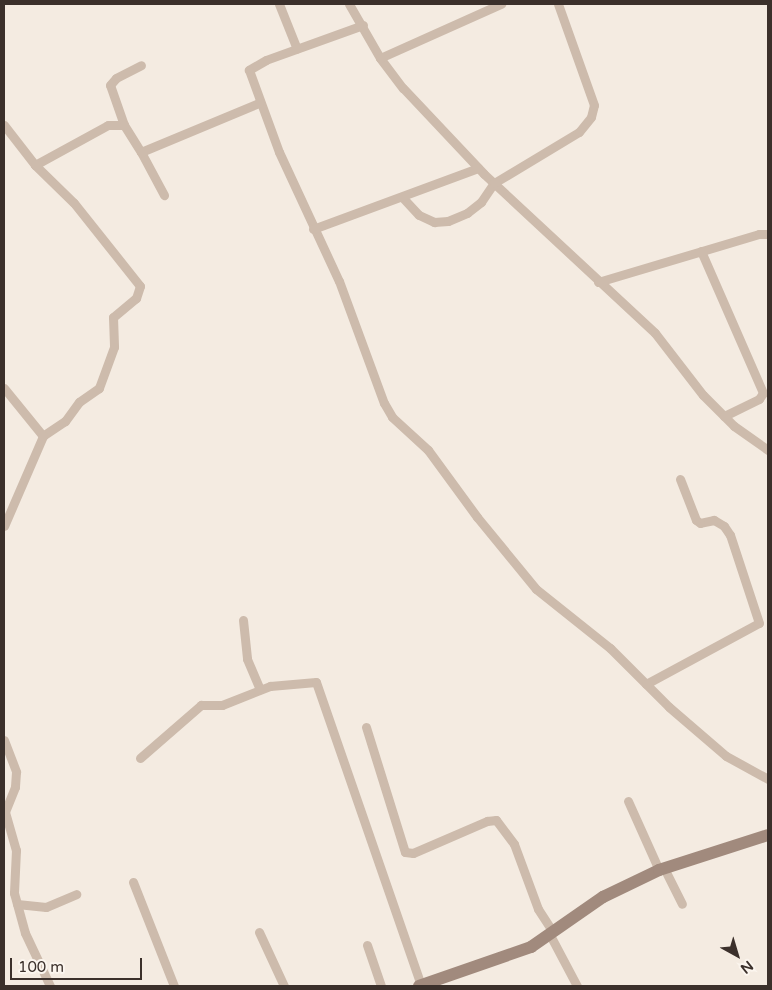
<!DOCTYPE html>
<html>
<head>
<meta charset="utf-8">
<style>
  body { margin:0 }
  #map { position:relative; width:772px; height:990px; overflow:hidden; background:#f4ebe1; font-family:"Varela Round",sans-serif }
  div>[style] { position:absolute }
  .street>* { height:9px; margin:-4.5px; padding:0 4.5px; transform-origin:4.5px; border-radius:4.5px; background:#cdbbac }
  .secondary>* { height:12px; margin:-6px; padding:0 6px; transform-origin:6px; border-radius:6px; background:#a18a7d }
  span { translate:-50% -50%; white-space:nowrap; text-align:center; line-height:1.15; -webkit-text-stroke:4px #fbf5ee; paint-order:stroke }
  .frame { position:absolute; inset:0; border:5px solid #3b302b; pointer-events:none }
  .north { position:absolute; left:712px; top:930px; width:50px; height:50px; -webkit-text-stroke:4px #fbf5ee; paint-order:stroke; rotate:141deg; font-size:14px; font-weight:700; line-height:20px; text-align:center; color:#3b302b }
  .north::after { content:''; display:block; margin:auto; width:18px; height:22px; background:#3b302b; clip-path:polygon(50% 0,100% 100%,50% 72%,0 100%) }
  .scale { position:absolute; left:10px; top:958px; width:132px; height:22px; box-sizing:border-box; border:2px solid #3b302b; border-top:0; padding-left:6px; font-size:15px; line-height:18px; white-space:nowrap; color:#3b302b; -webkit-text-stroke:4px #fbf5ee; paint-order:stroke }
</style>
</head>
<body>
<div id="map">
  <div class="street">
    <div style="left:279px;top:4px;width:48px;rotate:68.2deg"></div>
    <div style="left:349px;top:4px;width:62px;rotate:60.1deg"></div>
    <div style="left:380px;top:58px;width:38px;rotate:53deg"></div>
    <div style="left:403px;top:88px;width:118px;rotate:46.7deg"></div>
    <div style="left:484px;top:174px;width:233px;rotate:42.9deg"></div>
    <div style="left:655px;top:333px;width:78px;rotate:52.3deg"></div>
    <div style="left:703px;top:395px;width:44px;rotate:45deg"></div>
    <div style="left:734px;top:426px;width:42px;rotate:35.2deg"></div>
    <div style="left:363px;top:25px;width:103px;rotate:160.2deg"></div>
    <div style="left:266px;top:60px;width:20px;rotate:150deg"></div>
    <div style="left:249px;top:70px;width:87px;rotate:69.9deg"></div>
    <div style="left:279px;top:152px;width:142px;rotate:65.1deg"></div>
    <div style="left:339px;top:281px;width:130px;rotate:69.8deg"></div>
    <div style="left:384px;top:403px;width:16px;rotate:60deg"></div>
    <div style="left:392px;top:417px;width:49px;rotate:42.5deg"></div>
    <div style="left:428px;top:450px;width:83px;rotate:53.8deg"></div>
    <div style="left:477px;top:517px;width:93px;rotate:50.7deg"></div>
    <div style="left:536px;top:589px;width:95px;rotate:38.6deg"></div>
    <div style="left:610px;top:648px;width:83px;rotate:45deg"></div>
    <div style="left:669px;top:707px;width:75px;rotate:40.7deg"></div>
    <div style="left:726px;top:756px;width:48px;rotate:28.7deg"></div>
    <div style="left:380px;top:58px;width:133px;rotate:-24.1deg"></div>
    <div style="left:4px;top:125px;width:51px;rotate:52.2deg"></div>
    <div style="left:35px;top:165px;width:54px;rotate:44.3deg"></div>
    <div style="left:74px;top:203px;width:106px;rotate:51.5deg"></div>
    <div style="left:140px;top:286px;width:13px;rotate:108deg"></div>
    <div style="left:136px;top:298px;width:30px;rotate:140deg"></div>
    <div style="left:113px;top:317px;width:30px;rotate:88deg"></div>
    <div style="left:114px;top:347px;width:44px;rotate:110.1deg"></div>
    <div style="left:99px;top:388px;width:24px;rotate:145deg"></div>
    <div style="left:79px;top:402px;width:24px;rotate:126deg"></div>
    <div style="left:65px;top:421px;width:27px;rotate:146deg"></div>
    <div style="left:43px;top:436px;width:98px;rotate:113.4deg"></div>
    <div style="left:124px;top:125px;width:42px;rotate:-109.3deg"></div>
    <div style="left:110px;top:85px;width:9px;rotate:-49deg"></div>
    <div style="left:116px;top:78px;width:28px;rotate:-27deg"></div>
    <div style="left:141px;top:152px;width:49px;rotate:61.9deg"></div>
    <div style="left:35px;top:165px;width:83px;rotate:-28.7deg"></div>
    <div style="left:108px;top:125px;width:16px"></div>
    <div style="left:124px;top:125px;width:32px;rotate:58deg"></div>
    <div style="left:141px;top:152px;width:128px;rotate:-22.6deg"></div>
    <div style="left:403px;top:198px;width:23px;rotate:47deg"></div>
    <div style="left:419px;top:215px;width:17px;rotate:25deg"></div>
    <div style="left:434px;top:222px;width:14px;rotate:-4deg"></div>
    <div style="left:448px;top:221px;width:21px;rotate:-23deg"></div>
    <div style="left:467px;top:213px;width:18px;rotate:-38deg"></div>
    <div style="left:481px;top:202px;width:23px;rotate:-56deg"></div>
    <div style="left:494px;top:183px;width:99px;rotate:-31deg"></div>
    <div style="left:579px;top:132px;width:19px;rotate:-51deg"></div>
    <div style="left:591px;top:117px;width:12px;rotate:-76deg"></div>
    <div style="left:594px;top:105px;width:107px;rotate:-109.6deg"></div>
    <div style="left:313px;top:229px;width:176px;rotate:-20.3deg"></div>
    <div style="left:701px;top:251px;width:155px;rotate:66.4deg"></div>
    <div style="left:763px;top:393px;width:7px;rotate:124deg"></div>
    <div style="left:759px;top:399px;width:39px;rotate:154deg"></div>
    <div style="left:598px;top:282px;width:168px;rotate:-16.6deg"></div>
    <div style="left:759px;top:234px;width:9px"></div>
    <div style="left:4px;top:388px;width:62px;rotate:50.9deg"></div>
    <div style="left:243px;top:620px;width:39px;rotate:84deg"></div>
    <div style="left:247px;top:659px;width:33px;rotate:67deg"></div>
    <div style="left:646px;top:684px;width:128px;rotate:-28.4deg"></div>
    <div style="left:759px;top:623px;width:93px;rotate:-108.2deg"></div>
    <div style="left:730px;top:535px;width:11px;rotate:-124deg"></div>
    <div style="left:724px;top:526px;width:12px;rotate:-149deg"></div>
    <div style="left:714px;top:520px;width:14px;rotate:168deg"></div>
    <div style="left:700px;top:523px;width:5px;rotate:-143deg"></div>
    <div style="left:696px;top:520px;width:44px;rotate:-111.3deg"></div>
    <div style="left:366px;top:727px;width:131px;rotate:72.7deg"></div>
    <div style="left:405px;top:852px;width:8px;rotate:7deg"></div>
    <div style="left:413px;top:853px;width:81px;rotate:-23.4deg"></div>
    <div style="left:487px;top:821px;width:9px;rotate:-6deg"></div>
    <div style="left:496px;top:820px;width:30px;rotate:53deg"></div>
    <div style="left:514px;top:844px;width:69px;rotate:69.7deg"></div>
    <div style="left:538px;top:909px;width:27px;rotate:57deg"></div>
    <div style="left:4px;top:740px;width:34px;rotate:69deg"></div>
    <div style="left:16px;top:772px;width:15px;rotate:94deg"></div>
    <div style="left:15px;top:787px;width:27px;rotate:112deg"></div>
    <div style="left:5px;top:812px;width:40px;rotate:74deg"></div>
    <div style="left:16px;top:850px;width:43px;rotate:92.7deg"></div>
    <div style="left:14px;top:893px;width:41px;rotate:74.6deg"></div>
    <div style="left:25px;top:933px;width:59px;rotate:64.7deg"></div>
    <div style="left:140px;top:758px;width:81px;rotate:-41deg"></div>
    <div style="left:201px;top:705px;width:21px"></div>
    <div style="left:222px;top:705px;width:52px;rotate:-21.6deg"></div>
    <div style="left:270px;top:686px;width:46px;rotate:-5deg"></div>
    <div style="left:316px;top:682px;width:322px;rotate:70.9deg"></div>
    <div style="left:628px;top:801px;width:76px;rotate:65.8deg"></div>
    <div style="left:664px;top:868px;width:40px;rotate:63.4deg"></div>
    <div style="left:133px;top:882px;width:112px;rotate:68.5deg"></div>
    <div style="left:17px;top:904px;width:29px;rotate:6deg"></div>
    <div style="left:46px;top:907px;width:33px;rotate:-23deg"></div>
    <div style="left:259px;top:932px;width:60px;rotate:65.2deg"></div>
    <div style="left:550px;top:935px;width:58px;rotate:62.1deg"></div>
    <div style="left:367px;top:945px;width:43px;rotate:71.1deg"></div>
  </div>
  <div class="secondary">
    <div style="left:419px;top:986px;width:119px;rotate:-19.2deg"></div>
    <div style="left:531px;top:947px;width:88px;rotate:-34.8deg"></div>
    <div style="left:603px;top:897px;width:62px;rotate:-25.7deg"></div>
    <div style="left:659px;top:870px;width:114px;rotate:-17.8deg"></div>
  </div>
  <div class="frame"></div>
  <div class="north">N</div>
  <div class="scale">100 m</div>
</div>
</body>
</html>
